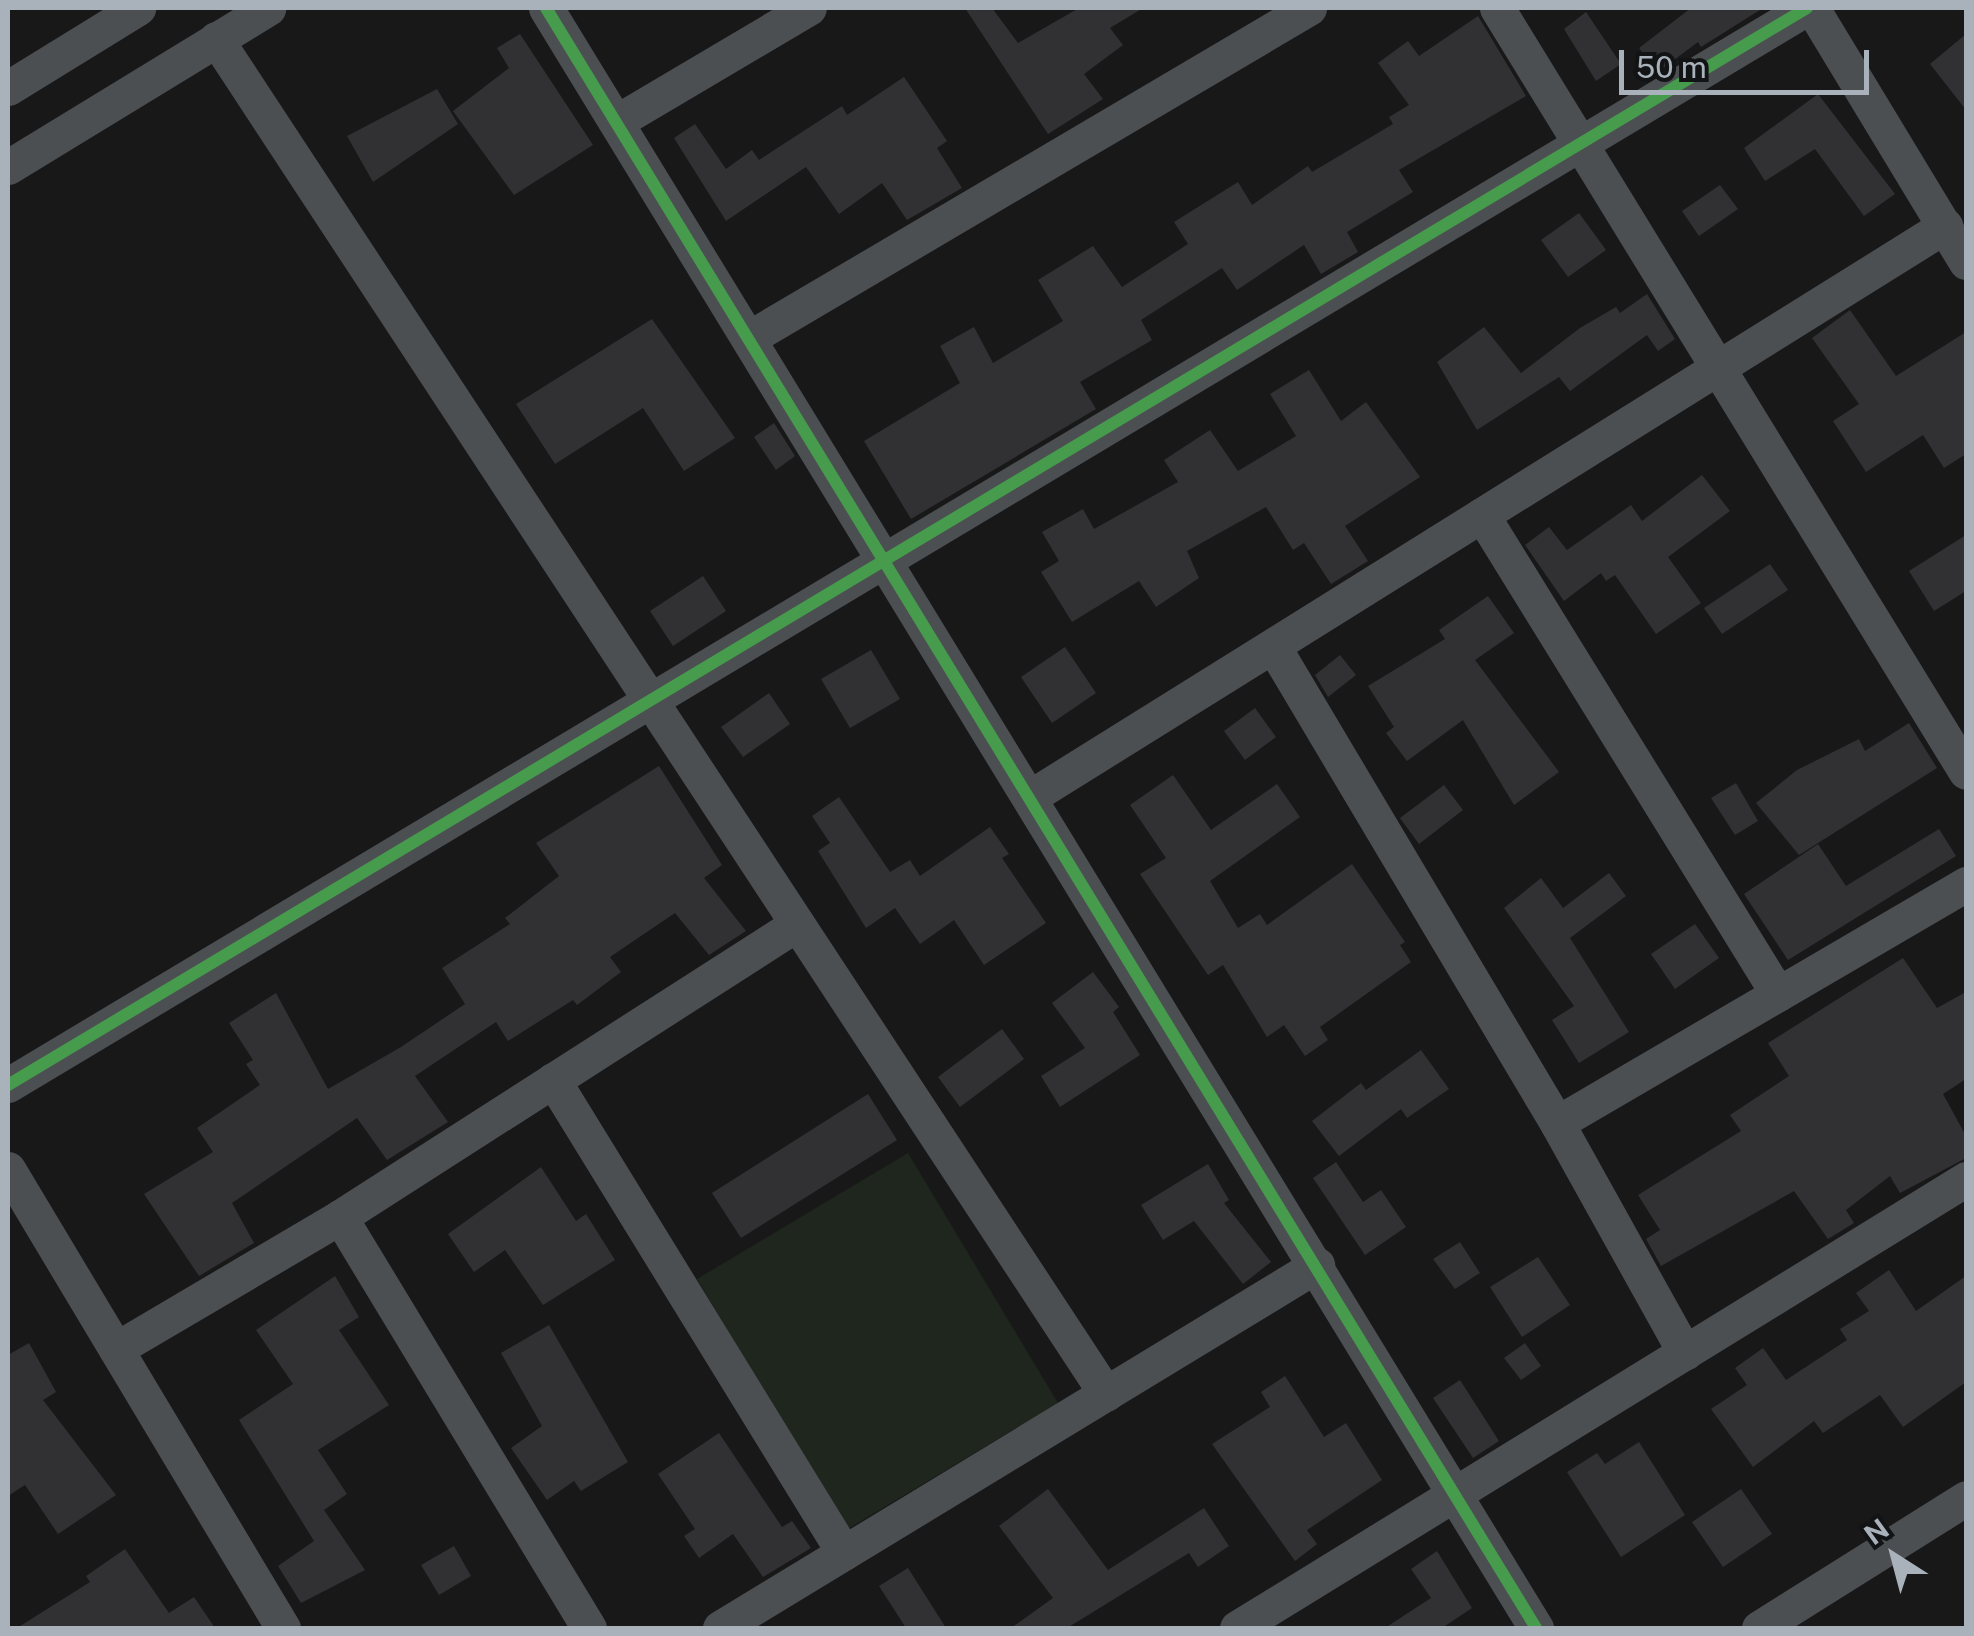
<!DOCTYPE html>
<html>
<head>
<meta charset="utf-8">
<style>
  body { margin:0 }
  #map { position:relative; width:1974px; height:1636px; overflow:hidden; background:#181819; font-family:"Public Sans",sans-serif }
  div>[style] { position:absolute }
  .green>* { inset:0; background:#1f261e }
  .building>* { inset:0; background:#313133 }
  .street>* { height:35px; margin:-17.5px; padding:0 17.5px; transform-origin:17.5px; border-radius:17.5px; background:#4c4f52 }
  .cycleway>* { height:12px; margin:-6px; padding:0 6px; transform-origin:6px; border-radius:6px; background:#469c4c }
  span { translate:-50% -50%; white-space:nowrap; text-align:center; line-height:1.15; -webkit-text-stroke:8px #121315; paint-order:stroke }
  .frame { position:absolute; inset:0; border:10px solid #a9b2ba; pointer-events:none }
  .north { position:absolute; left:1844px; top:1506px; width:100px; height:100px; -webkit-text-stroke:8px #121315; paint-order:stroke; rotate:324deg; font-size:28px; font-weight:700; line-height:40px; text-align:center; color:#a9b2ba }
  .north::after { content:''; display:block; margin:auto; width:35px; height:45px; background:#a9b2ba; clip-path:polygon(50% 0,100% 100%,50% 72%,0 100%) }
  .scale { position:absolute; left:1619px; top:50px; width:250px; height:45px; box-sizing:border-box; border:5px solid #a9b2ba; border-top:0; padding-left:12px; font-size:30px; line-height:35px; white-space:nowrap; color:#a9b2ba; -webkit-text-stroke:8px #121315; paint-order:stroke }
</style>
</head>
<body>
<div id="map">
  <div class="green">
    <div style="clip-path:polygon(908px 1153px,1058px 1403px,846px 1530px,697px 1279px)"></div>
  </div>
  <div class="building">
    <div style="clip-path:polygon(965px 8px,992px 8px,1018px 43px,1079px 8px,1143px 8px,1110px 28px,1123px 45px,1084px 74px,1103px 99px,1048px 134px)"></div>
    <div style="clip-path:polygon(1691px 8px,1763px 8px,1701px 47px,1698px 42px,1658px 72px,1639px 48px)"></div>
    <div style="clip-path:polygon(1586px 12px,1621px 64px,1596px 81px,1564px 29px)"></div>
    <div style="clip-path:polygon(1478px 16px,1526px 96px,1399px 170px,1413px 192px,1347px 232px,1358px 252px,1321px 274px,1304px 245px,1237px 290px,1222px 268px,1141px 320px,1152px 340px,1080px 382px,1096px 409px,911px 519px,864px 441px,960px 383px,940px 346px,974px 327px,993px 363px,1063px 321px,1038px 280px,1093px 246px,1122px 287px,1188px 244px,1174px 222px,1238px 182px,1252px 205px,1308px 166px,1312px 172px,1393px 124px,1389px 117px,1409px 105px,1378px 63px,1408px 41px,1419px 56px)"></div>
    <div style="clip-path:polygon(520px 34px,593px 145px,514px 195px,453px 111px,509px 68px,497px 48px)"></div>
    <div style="clip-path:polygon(1966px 34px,1966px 110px,1930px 64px)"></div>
    <div style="clip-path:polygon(904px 77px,947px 141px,937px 148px,962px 188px,907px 220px,882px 183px,839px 214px,806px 167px,726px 221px,674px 138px,695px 124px,726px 169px,752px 150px,759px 160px,842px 106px,847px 115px)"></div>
    <div style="clip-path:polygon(437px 89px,458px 124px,373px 182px,347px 136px)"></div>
    <div style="clip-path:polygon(1818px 94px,1895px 194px,1864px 216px,1815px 149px,1765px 181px,1744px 148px)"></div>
    <div style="clip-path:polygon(1720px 185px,1738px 209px,1699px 236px,1682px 211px)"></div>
    <div style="clip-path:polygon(1579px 213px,1606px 250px,1568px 277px,1541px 240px)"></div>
    <div style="clip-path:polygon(1647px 294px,1675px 339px,1658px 351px,1647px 335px,1570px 391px,1559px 377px,1477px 430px,1437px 362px,1484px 327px,1521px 373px,1580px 328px,1616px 307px,1620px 313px)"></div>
    <div style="clip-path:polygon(1850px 310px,1896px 376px,1966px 332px,1966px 454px,1944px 468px,1923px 435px,1866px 472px,1833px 421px,1859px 404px,1812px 338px)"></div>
    <div style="clip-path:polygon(652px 319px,735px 438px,684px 471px,643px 408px,555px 464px,516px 404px)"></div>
    <div style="clip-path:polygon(1309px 370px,1341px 421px,1366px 402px,1420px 477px,1345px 526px,1368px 561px,1331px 584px,1304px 543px,1293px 550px,1266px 507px,1187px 551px,1199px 578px,1156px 607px,1139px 581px,1072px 622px,1041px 572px,1059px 561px,1042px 532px,1083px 509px,1094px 529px,1178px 482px,1164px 460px,1210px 430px,1238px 471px,1296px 436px,1270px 394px)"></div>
    <div style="clip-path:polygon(774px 423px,795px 456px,776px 470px,754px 437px)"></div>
    <div style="clip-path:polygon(1702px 475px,1730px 511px,1668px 557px,1701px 603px,1656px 634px,1615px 575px,1606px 581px,1601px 573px,1564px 601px,1525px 545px,1549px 527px,1567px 550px,1631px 505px,1642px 521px)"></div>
    <div style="clip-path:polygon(1966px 535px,1966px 591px,1934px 611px,1909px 571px)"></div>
    <div style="clip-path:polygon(1770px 564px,1788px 590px,1722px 634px,1704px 608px)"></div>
    <div style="clip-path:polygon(703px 576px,726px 611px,673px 646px,650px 611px)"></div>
    <div style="clip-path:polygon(1488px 596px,1514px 633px,1475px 660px,1559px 772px,1514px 805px,1463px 720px,1407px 761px,1386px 733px,1394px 727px,1368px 686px,1445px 639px,1439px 630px)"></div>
    <div style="clip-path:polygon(1065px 647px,1096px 693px,1052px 723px,1021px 677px)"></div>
    <div style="clip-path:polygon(871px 650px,900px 699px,850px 728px,821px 679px)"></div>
    <div style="clip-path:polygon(1340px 655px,1356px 675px,1328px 697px,1315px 675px)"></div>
    <div style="clip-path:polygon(769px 693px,790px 724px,743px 757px,721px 727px)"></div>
    <div style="clip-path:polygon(1255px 708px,1276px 737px,1245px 760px,1224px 731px)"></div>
    <div style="clip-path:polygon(1909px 723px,1937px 768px,1799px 855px,1756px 803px,1797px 770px,1859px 739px,1865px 751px)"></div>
    <div style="clip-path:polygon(659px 766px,722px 865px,704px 878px,746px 931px,709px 955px,675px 913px,610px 957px,621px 972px,577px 1005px,573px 1000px,508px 1041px,496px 1022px,415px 1076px,448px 1122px,387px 1160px,357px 1118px,232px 1203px,254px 1243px,199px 1276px,144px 1194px,213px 1152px,197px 1128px,260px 1085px,246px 1064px,253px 1060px,229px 1023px,276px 993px,328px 1089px,401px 1047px,465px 1004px,442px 968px,510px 924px,505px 918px,559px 876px,536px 843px)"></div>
    <div style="clip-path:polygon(1173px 775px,1211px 830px,1277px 784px,1300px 817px,1210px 881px,1238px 928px,1260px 914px,1267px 925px,1352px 864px,1405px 942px,1400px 945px,1411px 962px,1320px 1027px,1328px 1040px,1305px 1056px,1284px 1025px,1267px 1037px,1223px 965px,1208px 975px,1140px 874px,1166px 858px,1130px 805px)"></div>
    <div style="clip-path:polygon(1736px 783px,1758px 821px,1735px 835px,1711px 798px)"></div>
    <div style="clip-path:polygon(1444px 785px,1463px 810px,1419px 844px,1400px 818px)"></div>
    <div style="clip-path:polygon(839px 797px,890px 872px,910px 860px,920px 876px,990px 827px,1009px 854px,1002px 858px,1046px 923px,984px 965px,954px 920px,920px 944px,895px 908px,866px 928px,818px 851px,830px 843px,812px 816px)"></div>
    <div style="clip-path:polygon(1939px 829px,1956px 856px,1788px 960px,1744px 894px,1818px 844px,1846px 886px)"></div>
    <div style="clip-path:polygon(1609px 873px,1626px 896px,1570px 938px,1629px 1032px,1579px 1063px,1552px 1020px,1574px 1006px,1504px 908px,1541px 878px,1563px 908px)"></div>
    <div style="clip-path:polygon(1695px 924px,1719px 958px,1675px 989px,1651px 954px)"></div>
    <div style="clip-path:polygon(1903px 958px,1937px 1008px,1966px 992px,1966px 1079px,1943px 1094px,1966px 1136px,1966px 1158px,1900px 1193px,1890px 1176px,1846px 1210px,1854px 1223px,1828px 1239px,1794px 1191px,1661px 1266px,1646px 1239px,1660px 1230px,1638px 1195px,1741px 1131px,1730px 1115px,1789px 1076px,1768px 1043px)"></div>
    <div style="clip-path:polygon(1093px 972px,1119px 1007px,1113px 1012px,1140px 1055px,1060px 1107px,1041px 1076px,1085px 1048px,1052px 1003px)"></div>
    <div style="clip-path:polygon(1002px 1029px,1024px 1059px,960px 1107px,938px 1077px)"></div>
    <div style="clip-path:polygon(1421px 1050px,1449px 1089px,1407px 1118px,1401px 1109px,1339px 1156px,1312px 1121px,1361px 1083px,1366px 1090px)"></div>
    <div style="clip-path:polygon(868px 1094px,897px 1140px,741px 1238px,712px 1193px)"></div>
    <div style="clip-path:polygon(1336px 1162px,1363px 1202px,1381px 1190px,1406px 1227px,1365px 1255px,1313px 1178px)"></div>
    <div style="clip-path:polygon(1208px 1164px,1229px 1200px,1224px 1203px,1271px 1262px,1243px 1284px,1194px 1221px,1163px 1240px,1141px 1205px)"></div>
    <div style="clip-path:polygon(541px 1167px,576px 1221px,586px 1214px,615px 1260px,543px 1305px,505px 1250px,474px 1272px,448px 1234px)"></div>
    <div style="clip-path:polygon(1460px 1242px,1480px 1273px,1455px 1289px,1433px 1259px)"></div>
    <div style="clip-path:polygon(1538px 1257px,1570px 1305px,1522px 1337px,1490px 1287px)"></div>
    <div style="clip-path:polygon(1889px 1270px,1916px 1311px,1966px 1276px,1966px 1382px,1903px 1427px,1880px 1395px,1823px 1433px,1814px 1421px,1753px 1467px,1711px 1409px,1747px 1385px,1735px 1368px,1763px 1348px,1786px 1380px,1847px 1340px,1840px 1329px,1869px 1311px,1856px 1293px)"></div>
    <div style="clip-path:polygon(335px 1276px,359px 1317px,339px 1330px,389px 1405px,318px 1450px,347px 1494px,324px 1510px,365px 1570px,301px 1603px,278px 1566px,314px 1541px,239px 1420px,293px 1384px,256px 1330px)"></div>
    <div style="clip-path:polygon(549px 1325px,628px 1462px,581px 1491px,574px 1481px,547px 1500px,511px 1448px,542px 1426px,501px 1353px)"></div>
    <div style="clip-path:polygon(29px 1343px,56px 1392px,43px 1400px,116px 1495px,58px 1534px,25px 1485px,8px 1496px,8px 1355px)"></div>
    <div style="clip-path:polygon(1525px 1343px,1541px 1366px,1521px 1380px,1504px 1358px)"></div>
    <div style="clip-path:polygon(1285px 1376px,1324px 1437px,1346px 1423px,1382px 1480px,1307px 1530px,1317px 1544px,1295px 1561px,1212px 1444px,1270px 1407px,1261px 1392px)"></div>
    <div style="clip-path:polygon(1460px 1380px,1499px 1441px,1473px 1458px,1433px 1398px)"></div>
    <div style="clip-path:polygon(719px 1433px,782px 1527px,792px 1521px,811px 1548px,763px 1577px,733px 1534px,699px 1558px,684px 1536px,695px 1529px,658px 1474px)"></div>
    <div style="clip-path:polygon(1639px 1442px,1685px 1515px,1621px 1557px,1567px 1472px,1597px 1453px,1605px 1464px)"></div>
    <div style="clip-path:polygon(1048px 1489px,1108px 1570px,1204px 1508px,1229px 1546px,1198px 1567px,1189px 1553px,1067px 1628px,1011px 1628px,1053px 1598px,999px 1526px)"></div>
    <div style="clip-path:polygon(1741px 1489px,1772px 1534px,1723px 1567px,1692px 1522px)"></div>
    <div style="clip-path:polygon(454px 1546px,471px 1576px,439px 1595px,421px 1565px)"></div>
    <div style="clip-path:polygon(125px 1549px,169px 1613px,194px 1597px,215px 1628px,17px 1628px,90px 1582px,86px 1576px)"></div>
    <div style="clip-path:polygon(1437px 1551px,1472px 1608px,1442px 1628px,1385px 1628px,1431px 1598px,1411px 1569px)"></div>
    <div style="clip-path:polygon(908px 1568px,946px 1628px,906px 1628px,879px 1586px)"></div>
  </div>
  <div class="street">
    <div style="left:546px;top:8px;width:1899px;rotate:58.57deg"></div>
    <div style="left:1497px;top:8px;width:896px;rotate:58.46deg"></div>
    <div style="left:1812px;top:8px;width:297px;rotate:58.8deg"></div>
    <div style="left:216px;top:39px;width:1621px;rotate:56.7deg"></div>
    <div style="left:8px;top:88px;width:153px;rotate:-31.6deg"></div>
    <div style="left:616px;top:122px;width:224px;rotate:-30.6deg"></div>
    <div style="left:8px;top:167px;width:305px;rotate:-31.4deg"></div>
    <div style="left:749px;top:338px;width:650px;rotate:-30.51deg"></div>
    <div style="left:1482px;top:515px;width:563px;rotate:58.29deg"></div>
    <div style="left:1273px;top:646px;width:555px;rotate:59.23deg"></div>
    <div style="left:1557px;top:1123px;width:263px;rotate:60.9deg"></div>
    <div style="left:1030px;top:797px;width:1079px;rotate:-31.97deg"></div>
    <div style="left:553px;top:1080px;width:555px;rotate:58.4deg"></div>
    <div style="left:8px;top:1085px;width:2097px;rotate:-30.91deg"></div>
    <div style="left:1557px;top:1123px;width:474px;rotate:-30.3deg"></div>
    <div style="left:8px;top:1169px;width:535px;rotate:59.07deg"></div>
    <div style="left:340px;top:1217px;width:481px;rotate:58.8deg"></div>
    <div style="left:116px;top:1349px;width:260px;rotate:-30.5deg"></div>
    <div style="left:340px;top:1217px;width:543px;rotate:-32.67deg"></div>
    <div style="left:720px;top:1628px;width:699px;rotate:-31.3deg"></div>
    <div style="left:1237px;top:1628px;width:856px;rotate:-31.63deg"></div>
    <div style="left:1759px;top:1628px;width:244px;rotate:-32.1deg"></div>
  </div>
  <div class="cycleway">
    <div style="left:546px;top:8px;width:1899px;rotate:58.57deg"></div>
    <div style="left:8px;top:1085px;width:2097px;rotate:-30.91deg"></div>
  </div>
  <div class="frame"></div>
  <div class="north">N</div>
  <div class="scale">50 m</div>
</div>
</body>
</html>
